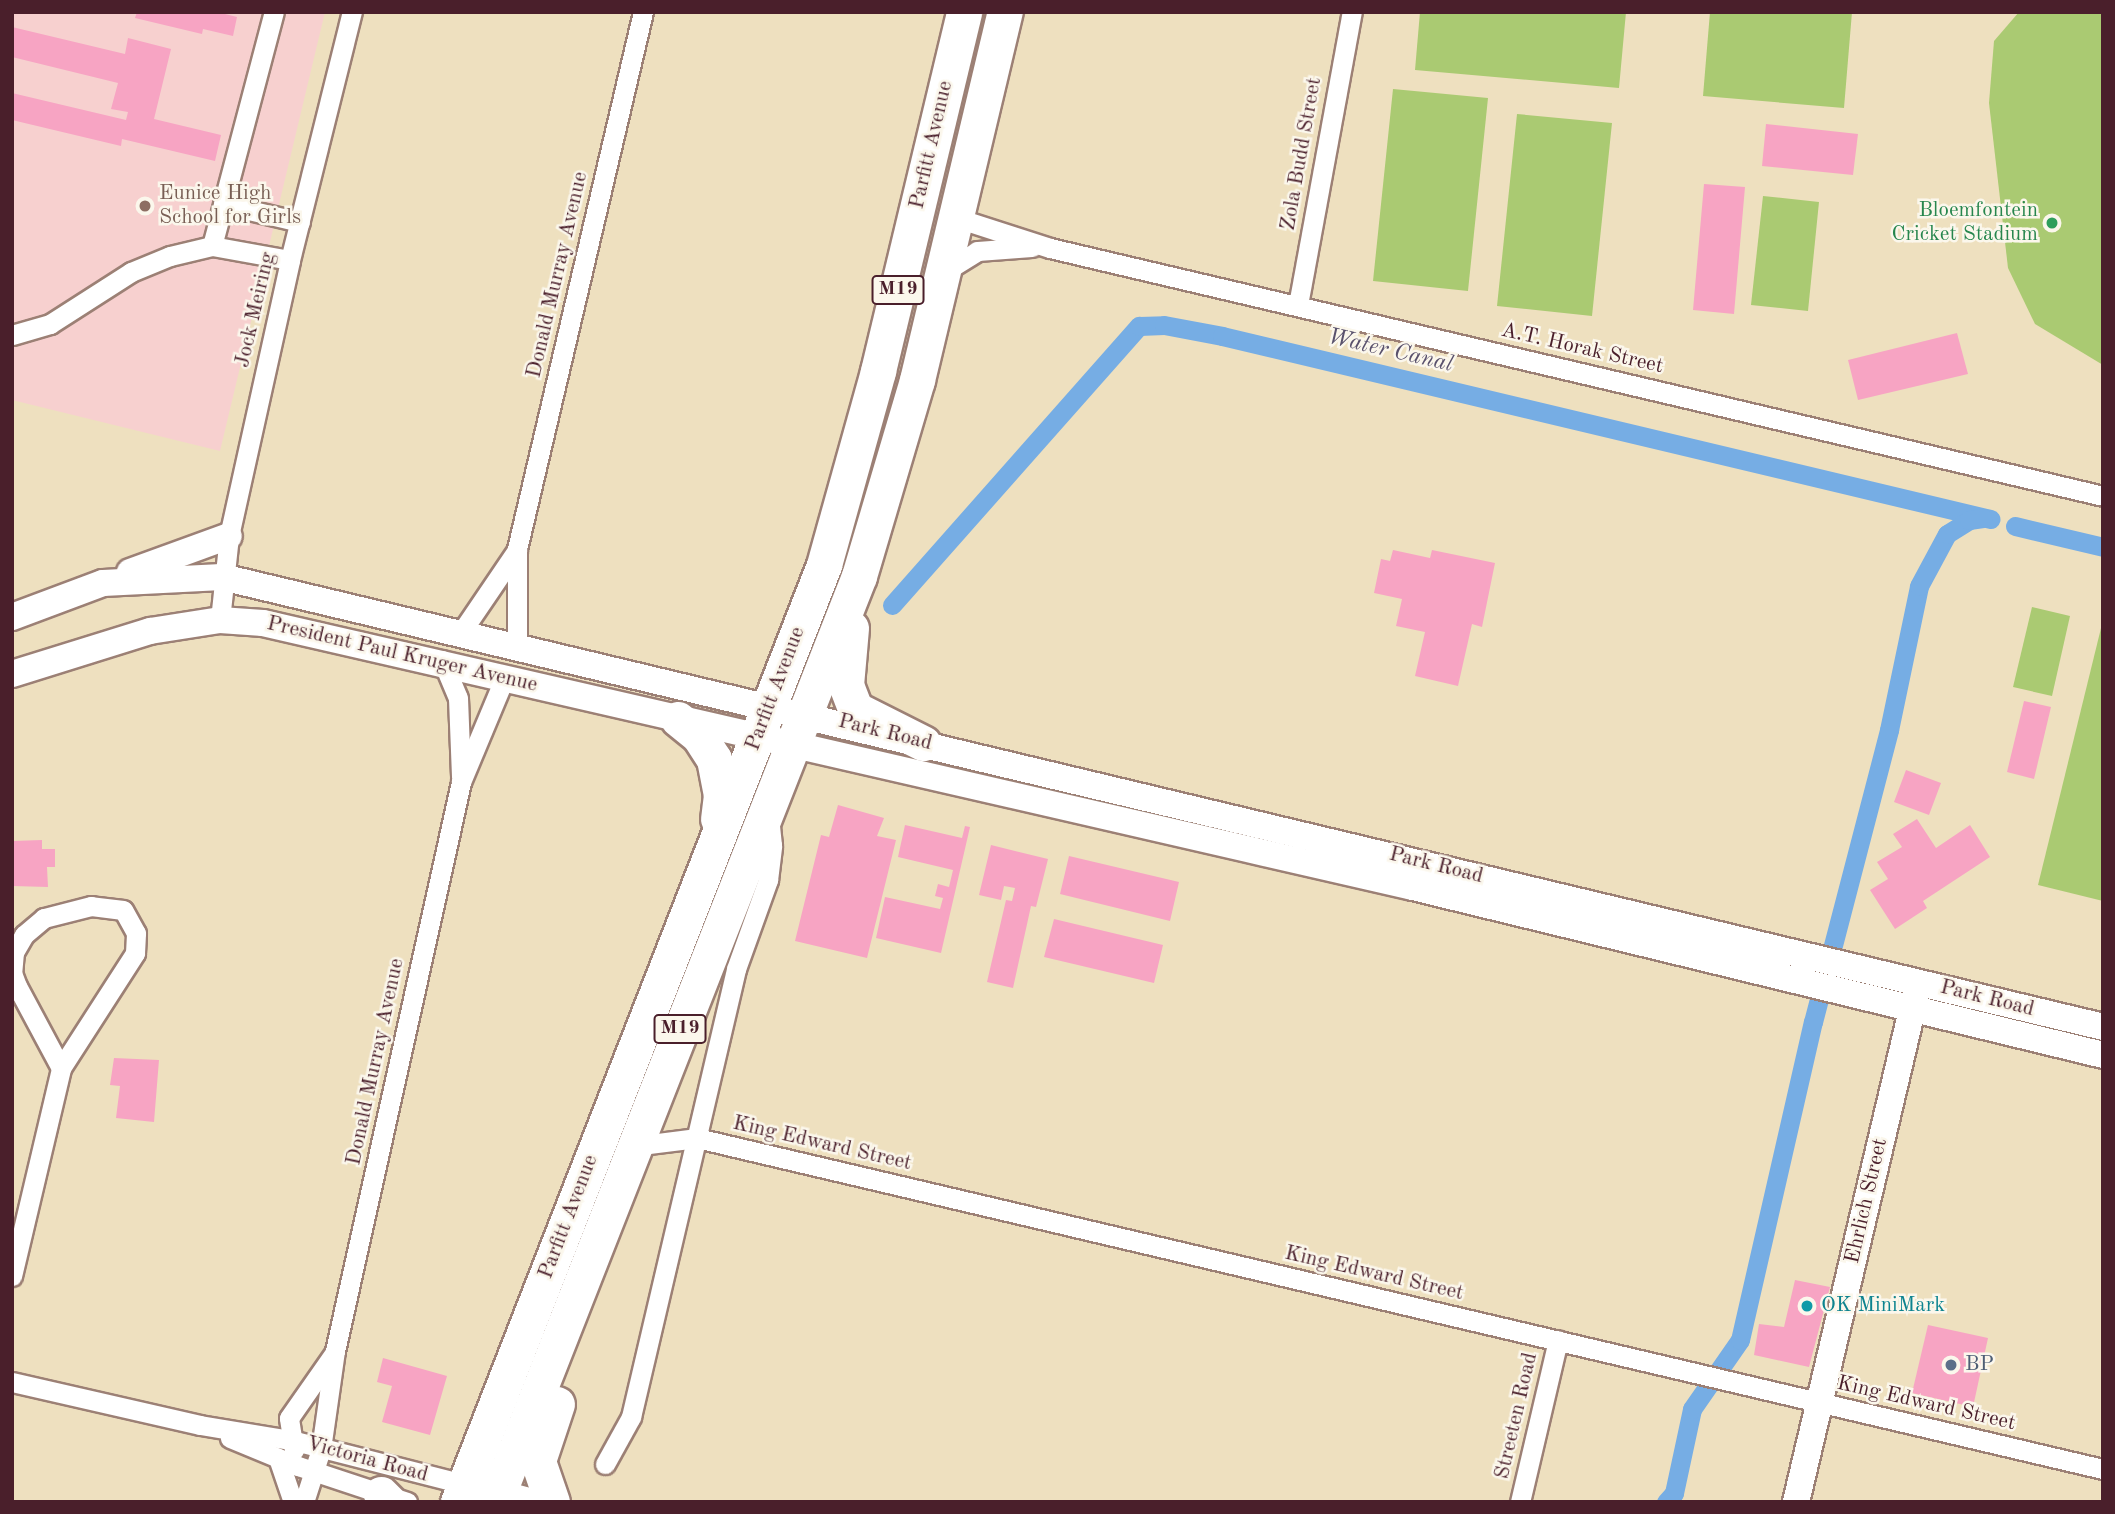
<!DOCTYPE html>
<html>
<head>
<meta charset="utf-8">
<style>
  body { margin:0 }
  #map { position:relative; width:2115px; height:1514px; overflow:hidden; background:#eee0bf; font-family:"Old Standard TT",serif }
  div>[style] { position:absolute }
  .built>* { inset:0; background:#f7d0cf }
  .green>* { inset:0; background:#aaca72 }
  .canal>* { height:19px; margin:-9.5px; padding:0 9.5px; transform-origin:9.5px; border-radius:9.5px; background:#76ade4 }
  .building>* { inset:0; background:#f7a4c3 }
  .roads { filter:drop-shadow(2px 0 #9c8075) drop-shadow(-2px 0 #9c8075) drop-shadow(0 2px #9c8075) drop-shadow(0 -2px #9c8075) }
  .street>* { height:19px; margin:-9.5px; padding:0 9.5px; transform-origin:9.5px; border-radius:9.5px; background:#fff }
  .secondary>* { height:26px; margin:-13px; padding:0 13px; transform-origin:13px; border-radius:13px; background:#fff }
  .highway>* { height:35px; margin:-17.5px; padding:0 17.5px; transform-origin:17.5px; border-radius:17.5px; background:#fff }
  .dots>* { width:19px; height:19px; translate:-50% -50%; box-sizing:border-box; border:4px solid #fbf7ec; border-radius:50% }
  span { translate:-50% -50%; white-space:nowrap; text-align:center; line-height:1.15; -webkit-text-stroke:5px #fbf7ec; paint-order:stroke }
  .shield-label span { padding:2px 5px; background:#fbf7ec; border:2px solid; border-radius:5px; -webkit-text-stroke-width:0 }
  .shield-label { font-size:19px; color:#4a1f2b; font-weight:700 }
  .street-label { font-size:21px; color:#4a1f2b }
  .education-label { font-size:21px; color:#785e54 }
  .left { translate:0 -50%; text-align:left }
  .leisure-label { font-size:21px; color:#27864d }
  .right { translate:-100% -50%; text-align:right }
  .culture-label { font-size:21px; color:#0d838f }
  .service-label { font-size:21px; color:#4e5e75 }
  .water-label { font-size:23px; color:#59516c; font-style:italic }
  .frame { position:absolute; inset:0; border:14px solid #4a1f2b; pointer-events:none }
</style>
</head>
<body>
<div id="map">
  <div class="built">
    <div style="clip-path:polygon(12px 12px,325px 12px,220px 451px,12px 400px)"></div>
  </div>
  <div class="green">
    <div style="clip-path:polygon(1420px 12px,1626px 12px,1619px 88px,1415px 70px)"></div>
    <div style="clip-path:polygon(1710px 12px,1852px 12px,1844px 108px,1703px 96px)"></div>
    <div style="clip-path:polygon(2019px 12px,2103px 12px,2103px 365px,2035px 324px,2008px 268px,1989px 103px,1994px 41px)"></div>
    <div style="clip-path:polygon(1393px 89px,1488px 98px,1468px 291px,1373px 281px)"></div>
    <div style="clip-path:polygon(1517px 114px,1612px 123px,1592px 316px,1497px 306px)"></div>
    <div style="clip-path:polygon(1763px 196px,1819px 202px,1808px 311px,1751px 305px)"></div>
    <div style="clip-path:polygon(2032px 607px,2070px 616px,2052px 696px,2013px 687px)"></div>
    <div style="clip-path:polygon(2102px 624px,2103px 624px,2103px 901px,2038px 885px)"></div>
  </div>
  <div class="canal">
    <div style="left:2015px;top:526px;width:90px;rotate:13.4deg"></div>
    <div style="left:892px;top:605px;width:373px;rotate:-48.5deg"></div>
    <div style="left:1139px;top:326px;width:25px;rotate:-2deg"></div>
    <div style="left:1164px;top:325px;width:59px;rotate:10.7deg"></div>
    <div style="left:1222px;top:336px;width:790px;rotate:13.4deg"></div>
    <div style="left:1666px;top:1502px;width:12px;rotate:-48deg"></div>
    <div style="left:1674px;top:1493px;width:86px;rotate:-77.9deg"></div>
    <div style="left:1692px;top:1409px;width:84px;rotate:-55.2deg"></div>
    <div style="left:1740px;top:1340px;width:326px;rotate:-77.1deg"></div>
    <div style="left:1813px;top:1022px;width:302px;rotate:-75.4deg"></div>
    <div style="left:1889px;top:730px;width:147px;rotate:-78.2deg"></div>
    <div style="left:1919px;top:586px;width:59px;rotate:-61.7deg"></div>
    <div style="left:1947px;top:534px;width:26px;rotate:-32deg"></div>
    <div style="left:1969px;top:520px;width:14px;rotate:-8deg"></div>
  </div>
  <div class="building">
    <div style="clip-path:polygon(137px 12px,217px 12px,237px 17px,233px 36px,203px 29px,202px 34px,135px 18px)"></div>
    <div style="clip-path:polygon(12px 27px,125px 54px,128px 38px,171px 49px,154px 119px,221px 135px,215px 161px,122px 139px,121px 146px,12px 120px,12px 93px,126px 120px,128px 112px,111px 109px,118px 83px,12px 57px)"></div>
    <div style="clip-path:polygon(1766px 124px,1858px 134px,1853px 175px,1762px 166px)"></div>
    <div style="clip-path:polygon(1704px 184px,1745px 187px,1734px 314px,1693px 310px)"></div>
    <div style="clip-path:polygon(1957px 333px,1968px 374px,1858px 400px,1848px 360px)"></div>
    <div style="clip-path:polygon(1393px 550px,1430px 558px,1432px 550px,1495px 563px,1482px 627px,1472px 624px,1458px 686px,1415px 676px,1425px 632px,1396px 626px,1402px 599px,1374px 593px,1381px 559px,1390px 561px)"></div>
    <div style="clip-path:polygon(2024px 701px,2051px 707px,2034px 779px,2007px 772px)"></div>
    <div style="clip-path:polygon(1906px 770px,1941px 783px,1929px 815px,1894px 802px)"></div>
    <div style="clip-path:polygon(838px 805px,884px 818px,877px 836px,896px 840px,867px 958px,795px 941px,821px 835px,829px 837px)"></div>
    <div style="clip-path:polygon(1917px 819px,1936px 848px,1970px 825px,1990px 857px,1923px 901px,1927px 908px,1895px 929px,1870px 890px,1888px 879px,1877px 862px,1902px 847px,1893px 834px)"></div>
    <div style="clip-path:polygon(905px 825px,962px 838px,965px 826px,970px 827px,941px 953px,876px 938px,885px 897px,940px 909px,943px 898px,935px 896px,938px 884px,949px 887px,953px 870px,898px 857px)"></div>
    <div style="clip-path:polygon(42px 840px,42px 849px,55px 849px,55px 867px,47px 867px,48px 887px,12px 886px,12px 841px)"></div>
    <div style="clip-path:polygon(991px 845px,1048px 859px,1036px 907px,1031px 906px,1013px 988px,987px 982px,1006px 900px,1012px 901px,1015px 888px,1004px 886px,1001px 900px,979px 895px)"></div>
    <div style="clip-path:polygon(1069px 856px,1179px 882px,1170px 921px,1060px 894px)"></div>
    <div style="clip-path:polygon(1054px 919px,1163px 945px,1154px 983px,1044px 957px)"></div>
    <div style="clip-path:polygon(114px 1058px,159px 1060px,154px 1122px,116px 1118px,120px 1086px,110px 1085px)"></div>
    <div style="clip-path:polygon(1795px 1280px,1830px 1287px,1809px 1367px,1754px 1355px,1759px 1324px,1784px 1327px)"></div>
    <div style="clip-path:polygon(1928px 1325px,1988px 1338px,1973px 1407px,1912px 1393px)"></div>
    <div style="clip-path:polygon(383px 1358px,447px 1376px,430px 1435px,382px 1422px,392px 1386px,377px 1382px)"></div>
  </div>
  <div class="roads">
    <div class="street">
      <div style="left:223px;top:204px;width:79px;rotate:13.2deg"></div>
      <div style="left:957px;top:218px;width:98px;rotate:17.9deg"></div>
      <div style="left:1050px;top:248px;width:1082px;rotate:13.25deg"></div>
      <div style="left:212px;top:246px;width:242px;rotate:-75.2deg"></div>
      <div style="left:944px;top:272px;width:39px;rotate:-32deg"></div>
      <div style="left:977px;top:251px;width:55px;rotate:-4.2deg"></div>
      <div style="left:1298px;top:305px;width:298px;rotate:-79.6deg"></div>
      <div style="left:12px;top:335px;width:40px;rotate:-16deg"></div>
      <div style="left:50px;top:324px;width:96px;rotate:-32.7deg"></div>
      <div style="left:131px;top:272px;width:42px;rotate:-22.3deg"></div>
      <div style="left:170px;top:256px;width:43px;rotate:-13.4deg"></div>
      <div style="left:212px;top:246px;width:79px;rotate:10.2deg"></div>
      <div style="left:220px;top:620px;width:84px;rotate:-83.9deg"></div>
      <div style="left:229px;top:536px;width:283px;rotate:-77.5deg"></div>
      <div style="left:290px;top:260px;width:256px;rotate:-76deg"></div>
      <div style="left:460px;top:634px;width:102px;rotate:-55.8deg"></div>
      <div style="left:517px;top:645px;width:96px;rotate:-90deg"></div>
      <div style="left:517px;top:549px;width:552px;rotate:-76.8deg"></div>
      <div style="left:442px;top:660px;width:41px;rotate:67.2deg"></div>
      <div style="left:458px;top:698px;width:79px;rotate:87.8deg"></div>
      <div style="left:634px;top:1146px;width:64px;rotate:-7.2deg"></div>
      <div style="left:697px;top:1138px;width:1444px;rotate:13.25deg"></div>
      <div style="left:12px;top:1276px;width:214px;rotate:-76.7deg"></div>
      <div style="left:61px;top:1068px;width:137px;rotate:-57.2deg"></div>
      <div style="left:135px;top:953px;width:20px;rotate:-87deg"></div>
      <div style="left:136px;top:933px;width:26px;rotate:-119deg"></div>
      <div style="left:123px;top:910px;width:32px;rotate:-173deg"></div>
      <div style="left:91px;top:906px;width:49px;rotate:165.7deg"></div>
      <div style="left:44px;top:918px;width:26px;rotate:140deg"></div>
      <div style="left:24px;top:935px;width:20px;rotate:120deg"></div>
      <div style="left:14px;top:952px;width:21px;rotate:95deg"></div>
      <div style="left:12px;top:973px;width:14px;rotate:69deg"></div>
      <div style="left:17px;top:986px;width:93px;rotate:61.8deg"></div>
      <div style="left:12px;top:1382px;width:193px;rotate:12.9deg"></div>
      <div style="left:200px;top:1425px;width:92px;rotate:9.4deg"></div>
      <div style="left:291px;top:1440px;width:179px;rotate:14.3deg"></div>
      <div style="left:230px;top:1438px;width:74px;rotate:22.4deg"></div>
      <div style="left:298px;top:1466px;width:115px;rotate:18.3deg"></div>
      <div style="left:294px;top:1450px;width:32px;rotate:-99deg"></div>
      <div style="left:289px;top:1418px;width:77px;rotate:-55.1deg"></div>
      <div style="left:278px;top:1458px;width:46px;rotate:71.2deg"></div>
      <div style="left:605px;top:1464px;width:54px;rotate:-61deg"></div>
      <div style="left:631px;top:1417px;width:460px;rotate:-76.8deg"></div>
      <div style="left:736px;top:969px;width:95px;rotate:-70.2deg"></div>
      <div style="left:768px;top:880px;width:35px;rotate:-83deg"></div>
      <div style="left:772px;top:845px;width:27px;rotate:-96deg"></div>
      <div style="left:304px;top:1502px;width:56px;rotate:-72.2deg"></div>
      <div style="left:321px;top:1449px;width:99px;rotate:-81.9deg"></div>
      <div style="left:335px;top:1351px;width:583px;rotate:-77.51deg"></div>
      <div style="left:461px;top:782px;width:112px;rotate:-67.3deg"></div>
      <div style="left:1520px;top:1502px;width:166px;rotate:-76.8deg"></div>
    </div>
    <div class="secondary">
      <div style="left:130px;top:572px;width:105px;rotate:-20deg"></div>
      <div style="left:12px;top:617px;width:97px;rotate:-20.5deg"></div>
      <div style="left:103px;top:583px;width:119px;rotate:-2.9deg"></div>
      <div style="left:222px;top:577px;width:1934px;rotate:13.45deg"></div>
      <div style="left:12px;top:674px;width:145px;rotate:-17.3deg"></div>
      <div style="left:150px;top:631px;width:71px;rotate:-8.9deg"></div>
      <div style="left:220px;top:620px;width:43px;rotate:4deg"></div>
      <div style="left:263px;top:623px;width:1180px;rotate:12.93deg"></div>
      <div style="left:1413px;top:887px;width:710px;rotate:13.68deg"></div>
      <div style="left:480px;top:1488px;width:55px;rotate:14.8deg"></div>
      <div style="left:1796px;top:1502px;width:523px;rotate:-76.73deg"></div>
    </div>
    <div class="highway">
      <div style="left:851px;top:628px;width:57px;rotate:95deg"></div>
      <div style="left:846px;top:685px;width:26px;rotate:69deg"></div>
      <div style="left:855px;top:709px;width:76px;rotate:26.6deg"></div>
      <div style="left:678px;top:719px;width:27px;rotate:39deg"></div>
      <div style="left:699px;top:736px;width:27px;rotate:57deg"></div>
      <div style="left:714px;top:759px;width:37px;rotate:79deg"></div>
      <div style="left:721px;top:795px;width:24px;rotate:97deg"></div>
      <div style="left:381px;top:1494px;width:11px;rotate:45deg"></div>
      <div style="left:458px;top:1502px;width:1006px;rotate:-68.66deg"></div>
      <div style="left:824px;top:565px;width:201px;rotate:-74.4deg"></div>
      <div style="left:878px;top:371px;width:369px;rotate:-76.5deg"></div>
      <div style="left:495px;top:1502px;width:995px;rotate:-68.54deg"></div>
      <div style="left:859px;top:576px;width:204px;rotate:-73.5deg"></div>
      <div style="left:917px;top:380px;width:378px;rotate:-76.6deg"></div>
      <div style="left:552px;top:1502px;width:43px;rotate:-108.9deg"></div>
      <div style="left:538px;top:1461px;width:60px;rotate:-71.6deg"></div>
    </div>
  </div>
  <div class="dots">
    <div style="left:145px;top:206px;background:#8d6e63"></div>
    <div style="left:2052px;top:223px;background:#2e9e5b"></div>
    <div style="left:1807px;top:1306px;background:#0f9aa8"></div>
    <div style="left:1951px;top:1365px;background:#5c6f8a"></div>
  </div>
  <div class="shield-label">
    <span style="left:898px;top:290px">M19</span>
    <span style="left:680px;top:1029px">M19</span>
  </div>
  <div class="street-label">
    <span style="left:932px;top:145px;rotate:-77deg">Parfitt Avenue</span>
    <span style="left:1302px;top:154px;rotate:-80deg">Zola Budd Street</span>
    <span style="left:558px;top:275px;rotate:-77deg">Donald Murray Avenue</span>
    <span style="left:256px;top:310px;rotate:-77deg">Jock Meiring</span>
    <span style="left:1582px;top:349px;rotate:13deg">A.T. Horak Street</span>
    <span style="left:402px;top:655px;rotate:13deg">President Paul Kruger Avenue</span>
    <span style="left:776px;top:689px;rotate:-69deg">Parfitt Avenue</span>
    <span style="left:885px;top:733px;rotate:14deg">Park Road</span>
    <span style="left:1436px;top:866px;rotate:14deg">Park Road</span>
    <span style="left:1987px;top:999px;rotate:14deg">Park Road</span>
    <span style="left:376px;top:1062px;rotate:-78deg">Donald Murray Avenue</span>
    <span style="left:822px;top:1144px;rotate:13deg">King Edward Street</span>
    <span style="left:1867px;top:1201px;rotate:-77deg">Ehrlich Street</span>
    <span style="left:569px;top:1217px;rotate:-69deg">Parfitt Avenue</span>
    <span style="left:1374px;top:1274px;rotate:13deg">King Edward Street</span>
    <span style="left:1926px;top:1404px;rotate:13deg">King Edward Street</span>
    <span style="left:1517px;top:1416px;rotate:-77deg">Streeten Road</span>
    <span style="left:367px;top:1460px;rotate:15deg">Victoria Road</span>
  </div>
  <div class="education-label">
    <span class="left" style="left:159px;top:206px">Eunice High<br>School for Girls</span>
  </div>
  <div class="leisure-label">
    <span class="right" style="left:2038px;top:223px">Bloemfontein<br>Cricket Stadium</span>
  </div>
  <div class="culture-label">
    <span class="left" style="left:1821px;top:1306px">OK MiniMark</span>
  </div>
  <div class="service-label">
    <span class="left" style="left:1965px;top:1365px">BP</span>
  </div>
  <div class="water-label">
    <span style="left:1390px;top:351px;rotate:13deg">Water Canal</span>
  </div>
  <div class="frame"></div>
</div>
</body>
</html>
